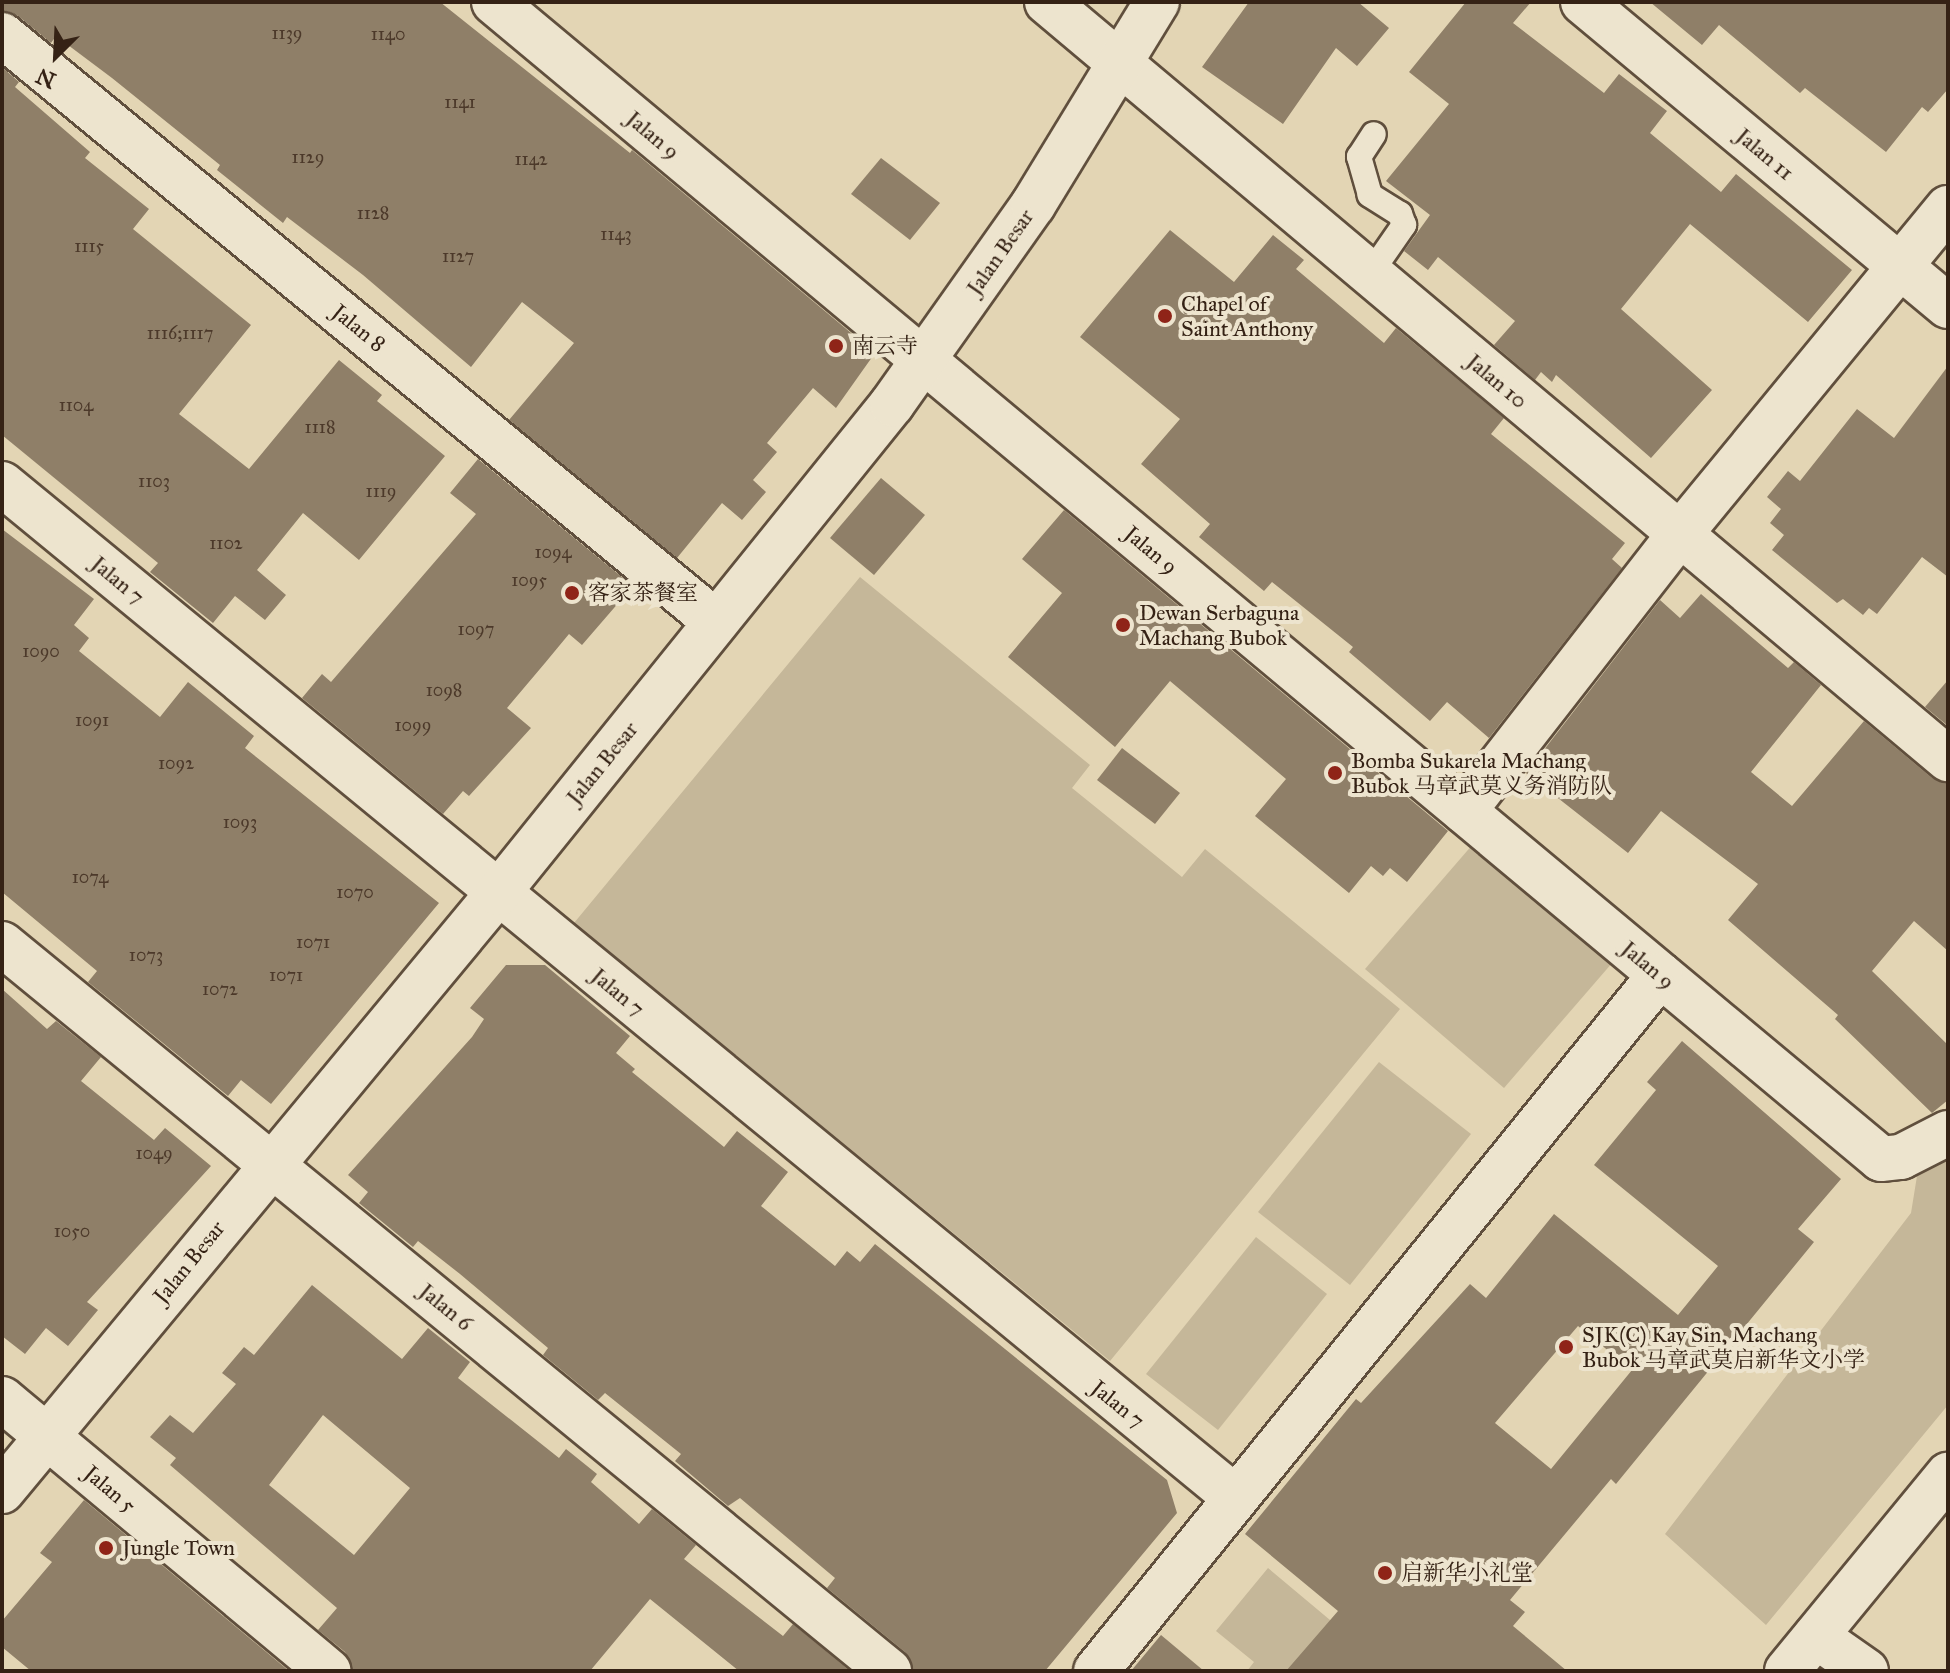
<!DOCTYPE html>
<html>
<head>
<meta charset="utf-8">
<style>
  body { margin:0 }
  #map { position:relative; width:1950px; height:1673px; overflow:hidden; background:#e3d5b4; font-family:"IM FELL Great Primer","Noto Serif SC",serif }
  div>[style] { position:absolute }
  .green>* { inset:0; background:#c5b799 }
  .building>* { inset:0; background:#8f7f68 }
  .roads { filter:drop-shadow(2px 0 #604f3d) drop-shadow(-2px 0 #604f3d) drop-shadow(0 2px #604f3d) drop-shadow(0 -2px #604f3d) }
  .lane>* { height:24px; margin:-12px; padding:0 12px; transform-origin:12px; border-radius:12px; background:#ede4ce }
  .street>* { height:44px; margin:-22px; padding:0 22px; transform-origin:22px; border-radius:22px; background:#ede4ce }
  .secondary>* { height:44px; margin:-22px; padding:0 22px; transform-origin:22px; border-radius:22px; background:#ede4ce }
  .dots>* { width:22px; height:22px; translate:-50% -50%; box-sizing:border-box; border:4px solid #ede4ce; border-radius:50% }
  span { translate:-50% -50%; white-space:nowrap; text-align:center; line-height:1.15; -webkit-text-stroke:8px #ede4ce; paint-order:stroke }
  .number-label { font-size:18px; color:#4c392a }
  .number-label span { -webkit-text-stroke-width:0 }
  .street-label { font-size:22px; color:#352215 }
  .poi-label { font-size:22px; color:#352215 }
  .left { translate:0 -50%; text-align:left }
  .frame { position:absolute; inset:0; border:4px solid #352215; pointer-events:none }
  .north { position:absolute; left:16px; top:16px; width:80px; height:80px; -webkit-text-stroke:6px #ede4ce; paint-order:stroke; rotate:204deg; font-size:22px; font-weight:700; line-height:32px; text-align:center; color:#352215 }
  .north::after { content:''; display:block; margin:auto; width:28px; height:36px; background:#352215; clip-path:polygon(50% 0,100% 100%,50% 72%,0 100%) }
</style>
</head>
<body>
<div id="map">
  <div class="green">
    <div style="clip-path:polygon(860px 577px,1090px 765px,1072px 788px,1182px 877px,1205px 849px,1400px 1009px,1110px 1361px,574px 923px)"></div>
    <div style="clip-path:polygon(1480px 836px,1619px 955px,1504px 1088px,1365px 969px)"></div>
    <div style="clip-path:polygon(1379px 1062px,1471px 1134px,1350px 1285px,1258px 1212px)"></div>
    <div style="clip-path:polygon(1948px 1153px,1948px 1405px,1766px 1625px,1665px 1534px,1911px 1213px,1917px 1176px)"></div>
    <div style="clip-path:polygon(1256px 1237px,1327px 1294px,1218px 1430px,1146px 1374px)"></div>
    <div style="clip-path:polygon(1268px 1568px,1373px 1656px,1361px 1671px,1247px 1671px,1254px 1662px,1216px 1631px)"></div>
  </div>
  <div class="building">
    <div style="clip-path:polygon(2px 2px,440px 2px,630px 153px,632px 150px,875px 353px,836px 408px,813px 388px,767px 443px,777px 452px,753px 480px,766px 492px,742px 520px,722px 503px,677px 558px,509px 420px,574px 343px,522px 302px,471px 367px,363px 275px,287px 217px,283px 223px,217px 170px,220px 165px,112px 78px,56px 36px,51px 43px,18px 16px,2px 11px)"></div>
    <div style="clip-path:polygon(1249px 2px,1358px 2px,1389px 28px,1357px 66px,1336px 48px,1283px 124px,1202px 67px)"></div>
    <div style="clip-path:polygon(1466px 2px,1531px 2px,1513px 23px,1604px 93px,1619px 74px,1667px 111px,1650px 133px,1721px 192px,1736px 174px,1852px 270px,1808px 322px,1690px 224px,1621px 309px,1712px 390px,1651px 458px,1556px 375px,1552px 382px,1541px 372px,1535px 380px,1494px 345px,1515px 321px,1438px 257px,1428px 270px,1404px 251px,1430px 215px,1386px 181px,1449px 104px,1409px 72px)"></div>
    <div style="clip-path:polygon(1650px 2px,1948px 2px,1948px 89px,1928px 112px,1922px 107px,1886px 152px,1805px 88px,1800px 93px,1719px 25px,1702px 45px)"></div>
    <div style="clip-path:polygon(2px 67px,19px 82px,15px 87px,90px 152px,85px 158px,149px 209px,133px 229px,251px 325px,179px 414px,249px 469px,339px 360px,382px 395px,377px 401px,445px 456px,359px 560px,303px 513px,257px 570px,286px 595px,265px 620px,235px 596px,213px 623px,150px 572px,158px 563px,2px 435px)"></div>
    <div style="clip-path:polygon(881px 158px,940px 203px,910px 240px,851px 194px)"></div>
    <div style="clip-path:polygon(1170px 230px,1234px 282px,1273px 235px,1304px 260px,1296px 269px,1384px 343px,1396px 328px,1504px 418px,1491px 434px,1625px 543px,1612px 559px,1622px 568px,1489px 738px,1447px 702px,1430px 721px,1349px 652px,1353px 647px,1272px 582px,1264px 591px,1199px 537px,1210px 524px,1141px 464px,1180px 419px,1080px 337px)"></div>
    <div style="clip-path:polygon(1948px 366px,1948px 577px,1922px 557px,1877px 614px,1869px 608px,1863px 615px,1843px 599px,1837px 603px,1772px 550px,1784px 535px,1770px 523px,1781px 509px,1767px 497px,1788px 471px,1800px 481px,1857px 409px,1894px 438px)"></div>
    <div style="clip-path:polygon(478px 459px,633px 586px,582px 645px,569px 634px,545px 663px,507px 708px,531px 728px,469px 796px,463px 791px,443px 814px,302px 698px,322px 674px,331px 682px,476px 514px,450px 493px)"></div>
    <div style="clip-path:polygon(881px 478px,925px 515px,874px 575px,830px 538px)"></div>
    <div style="clip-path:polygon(1064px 510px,1448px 831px,1407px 882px,1390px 868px,1383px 876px,1371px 866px,1349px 893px,1255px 816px,1286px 779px,1170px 681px,1115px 747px,1008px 657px,1062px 593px,1022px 559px)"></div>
    <div style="clip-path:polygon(2px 529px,94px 599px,74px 625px,89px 638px,79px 651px,160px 717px,188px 682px,254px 736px,245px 748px,439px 903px,271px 1104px,241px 1080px,228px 1096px,88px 982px,97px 971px,2px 892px)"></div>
    <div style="clip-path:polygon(1701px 594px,1788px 668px,1794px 662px,1821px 685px,1751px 772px,1792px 806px,1864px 721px,1932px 778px,1948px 783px,1948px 951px,1914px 921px,1872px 971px,1948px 1045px,1948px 1100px,1932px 1113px,1835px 1019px,1838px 1015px,1728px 920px,1758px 884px,1661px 811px,1628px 853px,1526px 773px,1660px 600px,1680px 618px)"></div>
    <div style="clip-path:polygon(1948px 680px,1948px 726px,1925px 707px)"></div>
    <div style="clip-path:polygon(1122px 748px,1180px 793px,1155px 824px,1097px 780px)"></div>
    <div style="clip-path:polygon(506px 965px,545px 965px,630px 1036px,616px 1053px,635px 1069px,632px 1072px,724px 1147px,737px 1131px,788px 1172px,761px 1206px,835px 1266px,847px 1251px,860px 1262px,875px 1244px,1167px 1480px,1177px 1513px,1045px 1671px,913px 1671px,905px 1652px,827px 1588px,835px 1578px,740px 1498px,728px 1506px,675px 1461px,681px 1454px,605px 1393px,598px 1400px,543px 1355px,548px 1348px,460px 1274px,418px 1241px,413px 1247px,359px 1203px,368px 1192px,348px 1175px,472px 1037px,484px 1019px,470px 1008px)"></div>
    <div style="clip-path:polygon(2px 989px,47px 1029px,56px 1021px,101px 1057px,81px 1081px,154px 1140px,165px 1128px,211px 1166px,87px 1302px,98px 1310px,68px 1346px,46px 1328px,25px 1354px,2px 1336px)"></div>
    <div style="clip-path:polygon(evenodd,1682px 1041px,1841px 1179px,1798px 1229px,1814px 1242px,1616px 1484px,1611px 1479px,1510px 1600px,1525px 1612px,1513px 1626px,1567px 1671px,1286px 1671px,1338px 1611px,1245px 1534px,1356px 1399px,1361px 1403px,1470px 1284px,1486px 1298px,1554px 1214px,1678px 1315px,1718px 1266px,1594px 1165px,1656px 1090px,1647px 1082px,1682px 1041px,1578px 1326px,1632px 1370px,1551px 1469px,1495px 1423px,1578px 1326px)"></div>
    <div style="clip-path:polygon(evenodd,312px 1285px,402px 1359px,428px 1328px,470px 1362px,458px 1378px,559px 1458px,566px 1449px,597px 1474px,591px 1482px,639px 1524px,652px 1509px,696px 1545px,684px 1559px,783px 1636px,793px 1624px,850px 1671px,739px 1671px,650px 1599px,590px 1671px,352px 1671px,345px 1652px,318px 1630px,337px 1608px,170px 1465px,176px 1458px,150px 1437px,170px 1415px,193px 1433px,236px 1384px,222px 1373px,244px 1347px,254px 1355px,312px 1285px,323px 1415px,410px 1488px,354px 1555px,269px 1485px,323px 1415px)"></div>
    <div style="clip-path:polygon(84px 1500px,289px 1671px,31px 1671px,2px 1647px,2px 1621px,52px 1562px,40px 1553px)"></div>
    <div style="clip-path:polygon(1161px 1635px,1204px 1671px,1131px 1671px)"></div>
  </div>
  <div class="roads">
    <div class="lane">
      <div style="left:1370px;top:274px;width:60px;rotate:-55.2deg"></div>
      <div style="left:1404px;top:225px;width:12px;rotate:-110deg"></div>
      <div style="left:1400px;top:214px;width:36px;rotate:-148deg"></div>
      <div style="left:1370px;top:195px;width:40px;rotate:-106deg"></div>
      <div style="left:1359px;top:157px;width:27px;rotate:-57deg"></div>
    </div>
    <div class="street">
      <div style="left:494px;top:2px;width:1806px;rotate:39.83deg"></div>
      <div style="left:1881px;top:1159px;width:20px;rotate:-6deg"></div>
      <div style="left:1901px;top:1157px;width:53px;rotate:-27.1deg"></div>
      <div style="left:1047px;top:2px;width:1177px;rotate:40.04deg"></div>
      <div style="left:1583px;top:2px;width:475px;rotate:39.8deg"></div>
      <div style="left:2px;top:35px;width:924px;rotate:39.42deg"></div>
      <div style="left:2px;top:484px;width:1597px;rotate:39.41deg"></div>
      <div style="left:1464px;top:811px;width:351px;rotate:-52.1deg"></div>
      <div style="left:1680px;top:534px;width:422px;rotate:-50.6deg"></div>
      <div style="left:2px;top:944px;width:1147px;rotate:39.34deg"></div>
      <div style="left:2px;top:1399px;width:425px;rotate:39.8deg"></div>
      <div style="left:1816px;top:1636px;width:61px;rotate:35deg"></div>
      <div style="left:1096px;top:1671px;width:896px;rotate:-50.98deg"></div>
      <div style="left:1787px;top:1671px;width:254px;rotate:-50.6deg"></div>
    </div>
    <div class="secondary">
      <div style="left:2px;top:1491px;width:777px;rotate:-50.33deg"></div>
      <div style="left:498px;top:893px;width:628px;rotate:-51.14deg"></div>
      <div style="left:892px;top:404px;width:244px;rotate:-54.7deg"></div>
      <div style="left:1033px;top:205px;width:238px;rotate:-58.6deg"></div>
    </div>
  </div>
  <div class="dots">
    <div style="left:1165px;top:316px;background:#8f2418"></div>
    <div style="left:836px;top:346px;background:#8f2418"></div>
    <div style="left:572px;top:593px;background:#8f2418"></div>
    <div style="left:1123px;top:625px;background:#8f2418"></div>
    <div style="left:1335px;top:773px;background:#8f2418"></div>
    <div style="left:1566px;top:1347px;background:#8f2418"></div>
    <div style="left:106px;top:1548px;background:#8f2418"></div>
    <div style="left:1385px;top:1573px;background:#8f2418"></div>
  </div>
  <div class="number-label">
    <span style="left:287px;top:33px">1139</span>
    <span style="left:388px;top:34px">1140</span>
    <span style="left:460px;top:102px">1141</span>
    <span style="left:308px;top:157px">1129</span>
    <span style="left:531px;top:159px">1142</span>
    <span style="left:373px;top:213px">1128</span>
    <span style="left:616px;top:234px">1143</span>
    <span style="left:89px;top:246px">1115</span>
    <span style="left:458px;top:256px">1127</span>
    <span style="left:180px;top:333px">1116;1117</span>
    <span style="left:76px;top:405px">1104</span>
    <span style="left:320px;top:427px">1118</span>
    <span style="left:154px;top:481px">1103</span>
    <span style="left:381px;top:491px">1119</span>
    <span style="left:226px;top:543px">1102</span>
    <span style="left:553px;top:552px">1094</span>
    <span style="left:529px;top:580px">1095</span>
    <span style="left:476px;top:629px">1097</span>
    <span style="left:41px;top:651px">1090</span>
    <span style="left:444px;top:690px">1098</span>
    <span style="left:92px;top:720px">1091</span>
    <span style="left:413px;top:725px">1099</span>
    <span style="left:176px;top:763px">1092</span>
    <span style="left:240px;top:822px">1093</span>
    <span style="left:90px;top:877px">1074</span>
    <span style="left:355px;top:892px">1070</span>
    <span style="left:313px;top:942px">1071</span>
    <span style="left:146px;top:955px">1073</span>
    <span style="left:286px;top:975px">1071</span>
    <span style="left:220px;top:989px">1072</span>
    <span style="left:154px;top:1153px">1049</span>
    <span style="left:72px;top:1231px">1050</span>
  </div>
  <div class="street-label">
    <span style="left:653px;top:135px;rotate:40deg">Jalan 9</span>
    <span style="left:1765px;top:154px;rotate:40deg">Jalan 11</span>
    <span style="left:1000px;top:252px;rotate:-55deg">Jalan Besar</span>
    <span style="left:359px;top:328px;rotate:39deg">Jalan 8</span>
    <span style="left:1497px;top:381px;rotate:40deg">Jalan 10</span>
    <span style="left:1151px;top:550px;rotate:40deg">Jalan 9</span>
    <span style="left:118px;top:580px;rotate:40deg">Jalan 7</span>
    <span style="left:602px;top:763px;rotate:-51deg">Jalan Besar</span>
    <span style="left:1648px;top:965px;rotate:40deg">Jalan 9</span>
    <span style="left:618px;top:992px;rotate:40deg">Jalan 7</span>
    <span style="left:189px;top:1262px;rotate:-51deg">Jalan Besar</span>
    <span style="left:446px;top:1307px;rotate:39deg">Jalan 6</span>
    <span style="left:1118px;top:1404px;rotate:39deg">Jalan 7</span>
    <span style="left:110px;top:1489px;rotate:40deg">Jalan 5</span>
  </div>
  <div class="poi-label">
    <span class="left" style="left:1181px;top:316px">Chapel of<br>Saint Anthony</span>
    <span class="left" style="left:852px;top:346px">南云寺</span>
    <span class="left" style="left:588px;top:593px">客家茶餐室</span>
    <span class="left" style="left:1139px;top:625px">Dewan Serbaguna<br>Machang Bubok</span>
    <span class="left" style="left:1351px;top:773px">Bomba Sukarela Machang<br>Bubok 马章武莫义务消防队</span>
    <span class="left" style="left:1582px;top:1347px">SJK(C) Kay Sin, Machang<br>Bubok 马章武莫启新华文小学</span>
    <span class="left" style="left:122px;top:1548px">Jungle Town</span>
    <span class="left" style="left:1401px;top:1573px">启新华小礼堂</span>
  </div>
  <div class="frame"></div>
  <div class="north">N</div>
</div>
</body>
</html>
